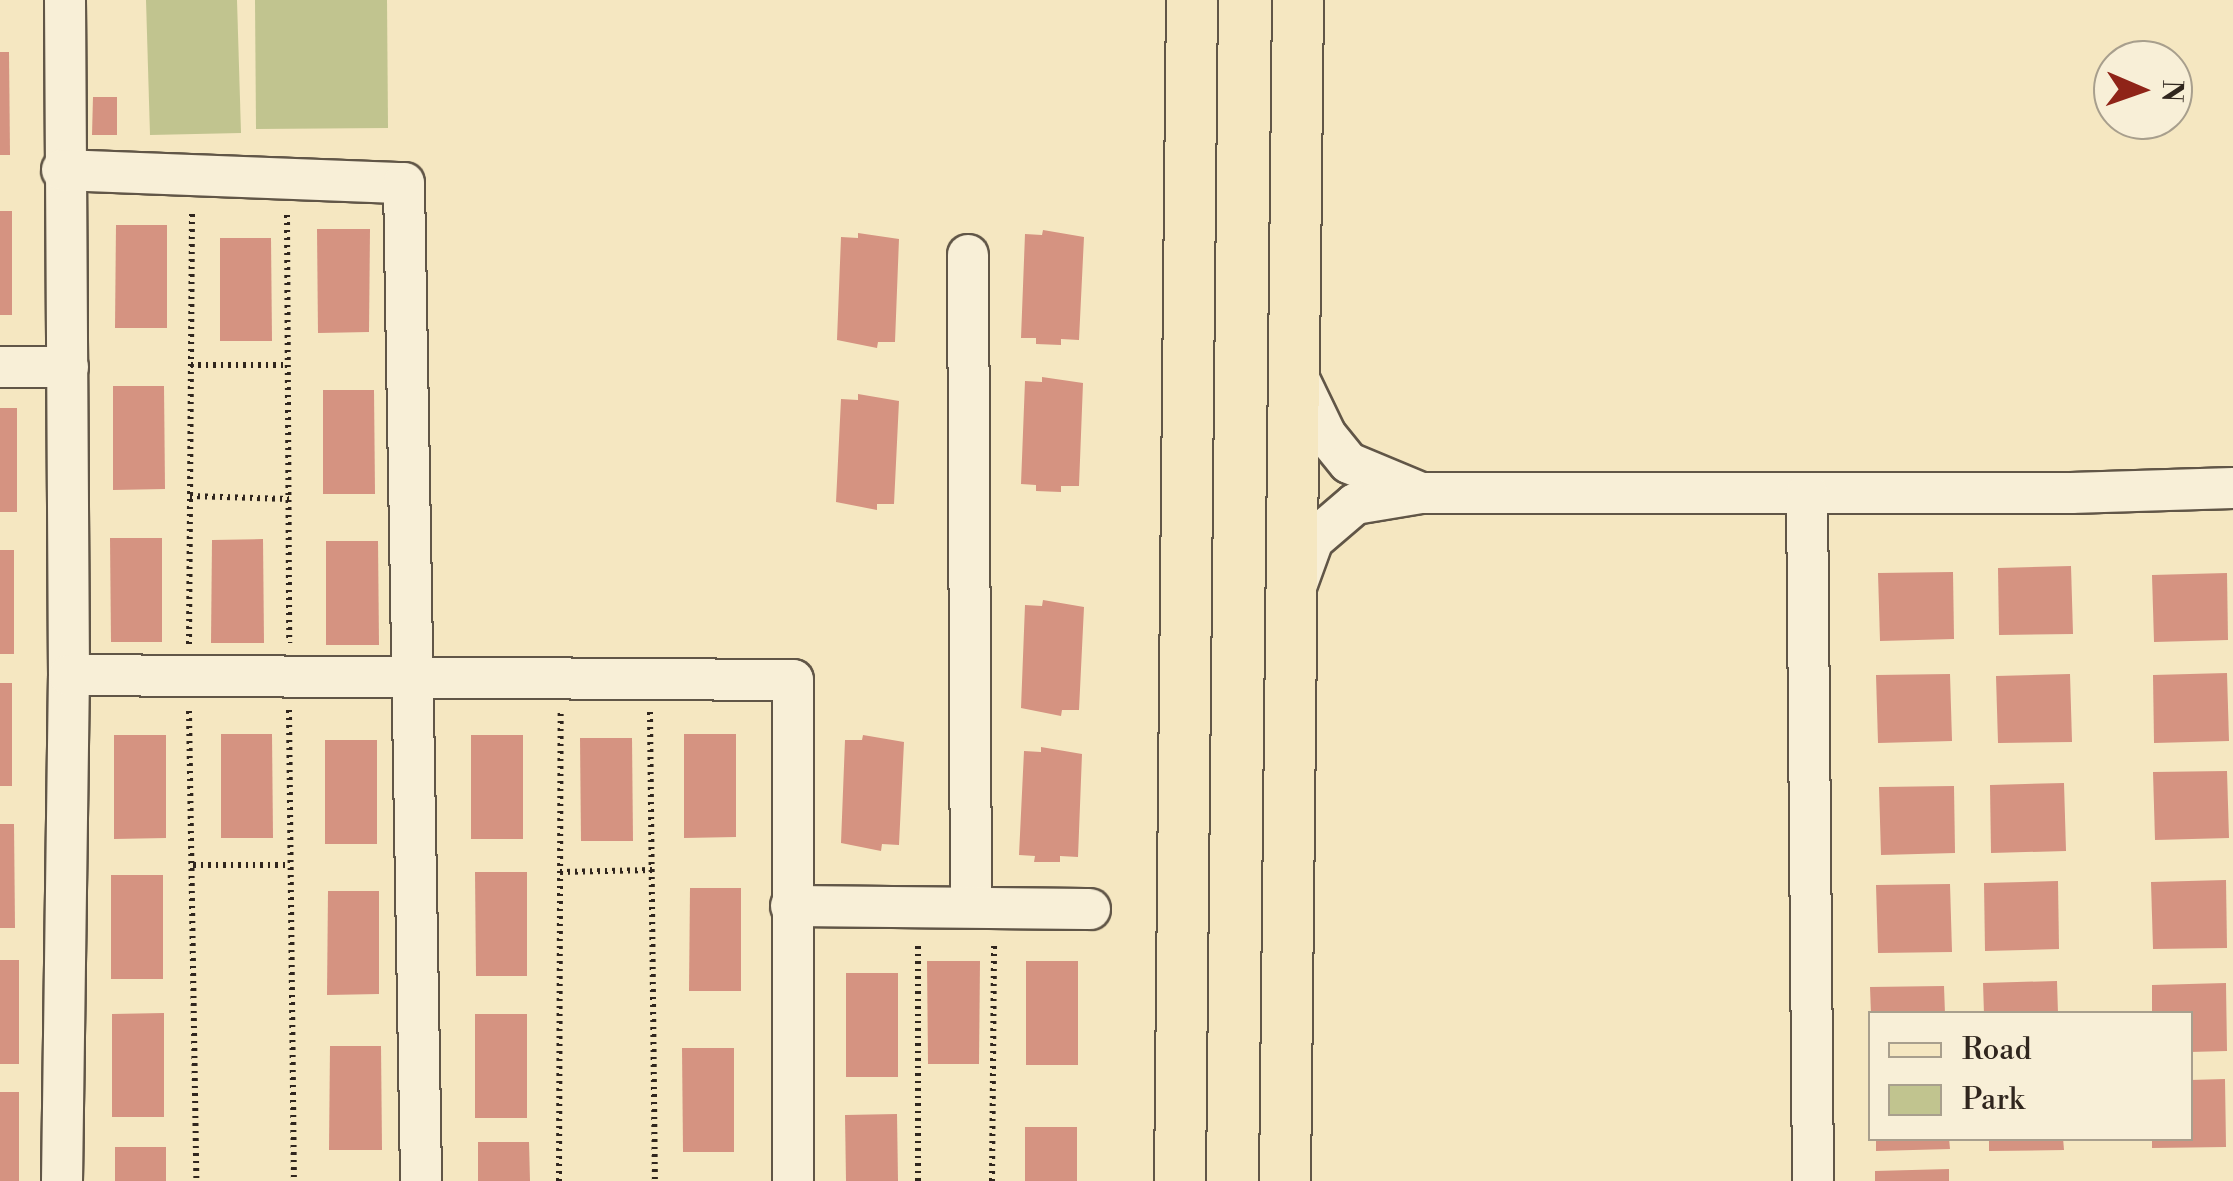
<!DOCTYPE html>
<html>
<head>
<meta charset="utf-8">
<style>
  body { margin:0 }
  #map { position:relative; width:2233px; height:1181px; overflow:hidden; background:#f5e7c1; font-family:"Libre Bodoni",serif }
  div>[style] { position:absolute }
  .green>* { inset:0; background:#c1c48f }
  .building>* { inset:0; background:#d59381 }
  .path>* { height:6px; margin-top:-3px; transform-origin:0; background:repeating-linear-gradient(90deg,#30261e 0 2.5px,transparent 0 7.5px) }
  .roads { filter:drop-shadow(2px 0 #615647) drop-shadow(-2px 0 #615647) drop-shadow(0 2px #615647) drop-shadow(0 -2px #615647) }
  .minor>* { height:40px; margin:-20px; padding:0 20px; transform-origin:20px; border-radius:20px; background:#f8efd7 }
  .major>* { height:50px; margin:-25px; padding:0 25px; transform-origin:25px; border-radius:25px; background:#f5e7c1 }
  span { translate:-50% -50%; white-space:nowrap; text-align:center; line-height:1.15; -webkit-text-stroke:10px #f8efd7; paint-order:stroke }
  .legend { position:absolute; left:1868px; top:1011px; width:325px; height:130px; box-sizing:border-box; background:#f8efd7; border:2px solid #a89f8d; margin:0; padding:12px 18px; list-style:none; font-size:30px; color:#30261e }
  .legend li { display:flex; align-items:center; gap:20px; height:50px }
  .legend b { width:50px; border:2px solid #a89f8d }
  .north { position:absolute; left:2093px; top:40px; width:100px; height:100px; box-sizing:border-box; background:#f8efd7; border:2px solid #a89f8d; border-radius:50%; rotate:92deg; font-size:28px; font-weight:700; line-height:40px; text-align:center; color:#30261e }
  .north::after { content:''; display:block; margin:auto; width:35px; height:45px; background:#8f2418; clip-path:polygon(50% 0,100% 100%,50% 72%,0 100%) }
</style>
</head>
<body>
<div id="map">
  <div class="green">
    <div style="clip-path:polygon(146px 0,237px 0,241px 133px,150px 135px)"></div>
    <div style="clip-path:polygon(255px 0,387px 0,388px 128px,256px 129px)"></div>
  </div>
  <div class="building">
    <div style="clip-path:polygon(0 52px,9px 52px,10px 155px,0 155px)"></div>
    <div style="clip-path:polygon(93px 97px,117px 97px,117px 135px,92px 135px)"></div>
    <div style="clip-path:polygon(0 211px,12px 211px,12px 315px,0 315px)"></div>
    <div style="clip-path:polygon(116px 225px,167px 225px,167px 328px,115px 328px)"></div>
    <div style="clip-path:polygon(317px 229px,370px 229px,369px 332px,318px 333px)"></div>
    <div style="clip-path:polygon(1043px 230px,1084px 237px,1079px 340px,1061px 339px,1061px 345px,1036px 344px,1036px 338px,1021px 338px,1025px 234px,1042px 235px)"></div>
    <div style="clip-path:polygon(858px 233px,899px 239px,895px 342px,878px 342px,877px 348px,837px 340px,841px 237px,858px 238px)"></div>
    <div style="clip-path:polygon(220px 238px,271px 238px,272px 341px,220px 341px)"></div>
    <div style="clip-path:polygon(1042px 377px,1083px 383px,1079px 486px,1061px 486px,1061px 492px,1036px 491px,1036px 485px,1021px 484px,1025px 381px,1042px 382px)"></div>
    <div style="clip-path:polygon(113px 386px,164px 386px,165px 489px,113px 490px)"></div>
    <div style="clip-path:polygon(323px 390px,374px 390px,375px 494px,323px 494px)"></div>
    <div style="clip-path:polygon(858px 394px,899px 401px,894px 504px,877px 504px,877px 510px,836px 502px,841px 399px,858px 400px)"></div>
    <div style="clip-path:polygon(0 408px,17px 408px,17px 512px,0 512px)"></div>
    <div style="clip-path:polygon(110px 538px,162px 538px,162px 642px,111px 642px)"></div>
    <div style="clip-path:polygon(263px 539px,264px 643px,211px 643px,212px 540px)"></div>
    <div style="clip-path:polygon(326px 541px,378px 541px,379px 645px,326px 645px)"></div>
    <div style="clip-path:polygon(0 550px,14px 550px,14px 654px,0 654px)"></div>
    <div style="clip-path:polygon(2071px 566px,2073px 634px,1999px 635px,1998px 568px)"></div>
    <div style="clip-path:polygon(1953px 572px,1954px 639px,1880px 641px,1878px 573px)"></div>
    <div style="clip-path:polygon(2227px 573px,2228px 640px,2154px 642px,2152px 575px)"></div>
    <div style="clip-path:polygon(1043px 600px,1084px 607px,1079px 710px,1062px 710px,1061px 716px,1021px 708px,1025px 605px,1042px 606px)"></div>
    <div style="clip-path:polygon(2227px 673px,2229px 741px,2154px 743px,2153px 675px)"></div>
    <div style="clip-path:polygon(1950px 674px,1952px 741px,1878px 743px,1876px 675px)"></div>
    <div style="clip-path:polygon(2070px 674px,2072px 742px,1998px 743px,1996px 676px)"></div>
    <div style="clip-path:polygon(0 683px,12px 683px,12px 786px,0 786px)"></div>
    <div style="clip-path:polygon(221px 734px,272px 734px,273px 838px,221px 838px)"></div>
    <div style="clip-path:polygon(684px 734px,736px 734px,736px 837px,684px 838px)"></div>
    <div style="clip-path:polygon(114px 735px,166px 735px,166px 838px,114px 839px)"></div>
    <div style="clip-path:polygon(471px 735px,523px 735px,523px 839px,471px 839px)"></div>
    <div style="clip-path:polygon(863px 735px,904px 742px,899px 845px,882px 844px,881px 851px,841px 843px,845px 740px,862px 740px)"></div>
    <div style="clip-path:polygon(580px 738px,632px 738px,633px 841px,581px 841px)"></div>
    <div style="clip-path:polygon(325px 740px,377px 740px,377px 844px,325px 844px)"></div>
    <div style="clip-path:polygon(1041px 747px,1082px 754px,1078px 857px,1060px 856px,1060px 862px,1034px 862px,1035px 856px,1019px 855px,1024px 751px,1041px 752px)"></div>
    <div style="clip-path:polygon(2227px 771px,2229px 838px,2155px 840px,2153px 772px)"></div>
    <div style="clip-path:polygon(2064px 783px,2066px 851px,1991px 853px,1990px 785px)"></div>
    <div style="clip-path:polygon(1954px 786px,1955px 853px,1881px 855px,1879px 787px)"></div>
    <div style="clip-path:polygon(0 824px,14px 824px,15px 928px,0 928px)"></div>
    <div style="clip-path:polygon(475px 872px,527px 872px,527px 976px,476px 976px)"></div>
    <div style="clip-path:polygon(111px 875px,163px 875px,163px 979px,111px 979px)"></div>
    <div style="clip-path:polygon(2226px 880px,2227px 948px,2153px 949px,2151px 882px)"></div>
    <div style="clip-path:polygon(2058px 881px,2059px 949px,1985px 951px,1984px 883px)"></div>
    <div style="clip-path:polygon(1950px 884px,1952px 952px,1878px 953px,1876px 885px)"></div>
    <div style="clip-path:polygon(690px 888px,741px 888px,741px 991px,689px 991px)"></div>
    <div style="clip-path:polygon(328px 891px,379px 891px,379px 994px,327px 995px)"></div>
    <div style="clip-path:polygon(0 960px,19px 960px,19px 1064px,0 1064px)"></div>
    <div style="clip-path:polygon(927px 961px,980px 961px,979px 1064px,928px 1064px)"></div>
    <div style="clip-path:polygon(1026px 961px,1078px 961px,1078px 1065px,1026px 1065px)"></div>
    <div style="clip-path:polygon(846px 973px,898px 973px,898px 1077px,846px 1077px)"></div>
    <div style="clip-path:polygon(2057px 981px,2058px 1014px,1984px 1014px,1983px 983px)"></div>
    <div style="clip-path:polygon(2226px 983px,2227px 1051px,2190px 1052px,2190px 1014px,2152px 1014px,2152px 985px)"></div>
    <div style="clip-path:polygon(1944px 986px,1945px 1014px,1871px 1014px,1870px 987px)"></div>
    <div style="clip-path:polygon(164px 1013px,164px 1117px,112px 1117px,112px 1014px)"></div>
    <div style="clip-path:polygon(475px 1014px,527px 1014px,527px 1118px,475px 1118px)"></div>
    <div style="clip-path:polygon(330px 1046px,381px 1046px,382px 1150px,329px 1150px)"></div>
    <div style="clip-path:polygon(682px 1048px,734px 1048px,734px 1152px,683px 1152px)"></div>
    <div style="clip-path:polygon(2225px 1079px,2226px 1147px,2152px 1148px,2152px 1138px,2190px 1138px,2190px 1080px)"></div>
    <div style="clip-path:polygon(0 1092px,19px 1092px,19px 1181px,0 1181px)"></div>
    <div style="clip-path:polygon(897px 1114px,898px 1181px,846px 1181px,845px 1115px)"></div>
    <div style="clip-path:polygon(1025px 1127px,1077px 1127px,1077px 1181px,1025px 1181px)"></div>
    <div style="clip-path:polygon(1876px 1138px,1949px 1138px,1950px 1149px,1876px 1151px)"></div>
    <div style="clip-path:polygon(1989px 1138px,2063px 1138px,2064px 1150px,1989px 1151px)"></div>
    <div style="clip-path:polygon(478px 1142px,529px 1142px,530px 1181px,478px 1181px)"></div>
    <div style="clip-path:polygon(115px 1147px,166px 1147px,166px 1181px,115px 1181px)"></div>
    <div style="clip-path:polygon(1949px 1169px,1949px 1181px,1875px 1181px,1875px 1171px)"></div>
  </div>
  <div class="path">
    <div style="left:287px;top:215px;width:428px;rotate:89.7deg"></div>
    <div style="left:191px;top:365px;width:97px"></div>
    <div style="left:190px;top:496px;width:99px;rotate:1.7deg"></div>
    <div style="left:189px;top:644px;width:433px;rotate:-89.6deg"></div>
    <div style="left:289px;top:710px;width:471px;rotate:89.4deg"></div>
    <div style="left:189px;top:711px;width:470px;rotate:89.1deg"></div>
    <div style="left:650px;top:712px;width:469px;rotate:89.4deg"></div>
    <div style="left:193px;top:865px;width:97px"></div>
    <div style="left:560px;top:872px;width:92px;rotate:-1.2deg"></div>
    <div style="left:559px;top:1181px;width:469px;rotate:-89.8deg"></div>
    <div style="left:918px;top:1181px;width:238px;rotate:-90deg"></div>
    <div style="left:992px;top:1181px;width:237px;rotate:-89.5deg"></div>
  </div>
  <div class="roads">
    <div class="minor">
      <div style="left:65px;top:0;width:675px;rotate:89.66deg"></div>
      <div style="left:62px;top:170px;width:342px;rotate:2.2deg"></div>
      <div style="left:404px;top:183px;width:998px;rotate:89.02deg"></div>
      <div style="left:968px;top:255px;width:652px;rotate:89.74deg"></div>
      <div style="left:0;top:367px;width:68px"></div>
      <div style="left:1296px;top:373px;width:69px;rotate:64.2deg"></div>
      <div style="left:1326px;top:435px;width:36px;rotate:51deg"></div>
      <div style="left:1349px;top:463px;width:78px;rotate:22.6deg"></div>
      <div style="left:1421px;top:493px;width:67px;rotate:170.5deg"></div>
      <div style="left:1355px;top:504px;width:55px;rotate:139.4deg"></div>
      <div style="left:1313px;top:540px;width:47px;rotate:110deg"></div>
      <div style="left:1421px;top:493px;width:650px"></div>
      <div style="left:2071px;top:493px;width:162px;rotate:-1.8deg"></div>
      <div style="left:1807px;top:493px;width:688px;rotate:89.5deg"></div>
      <div style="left:791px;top:906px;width:299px;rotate:0.6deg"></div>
      <div style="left:62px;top:1181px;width:506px;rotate:-89.21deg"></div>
      <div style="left:69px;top:675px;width:724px;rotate:0.4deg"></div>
      <div style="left:793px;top:680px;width:501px;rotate:90deg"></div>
    </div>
    <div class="major">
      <div style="left:1180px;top:1181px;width:1181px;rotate:-89.42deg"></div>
      <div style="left:1285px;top:1181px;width:1181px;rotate:-89.37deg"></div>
    </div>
  </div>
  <ul class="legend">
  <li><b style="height:12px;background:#f5e7c1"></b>Road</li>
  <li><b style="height:28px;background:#c1c48f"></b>Park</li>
  </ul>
  <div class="north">N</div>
</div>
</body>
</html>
